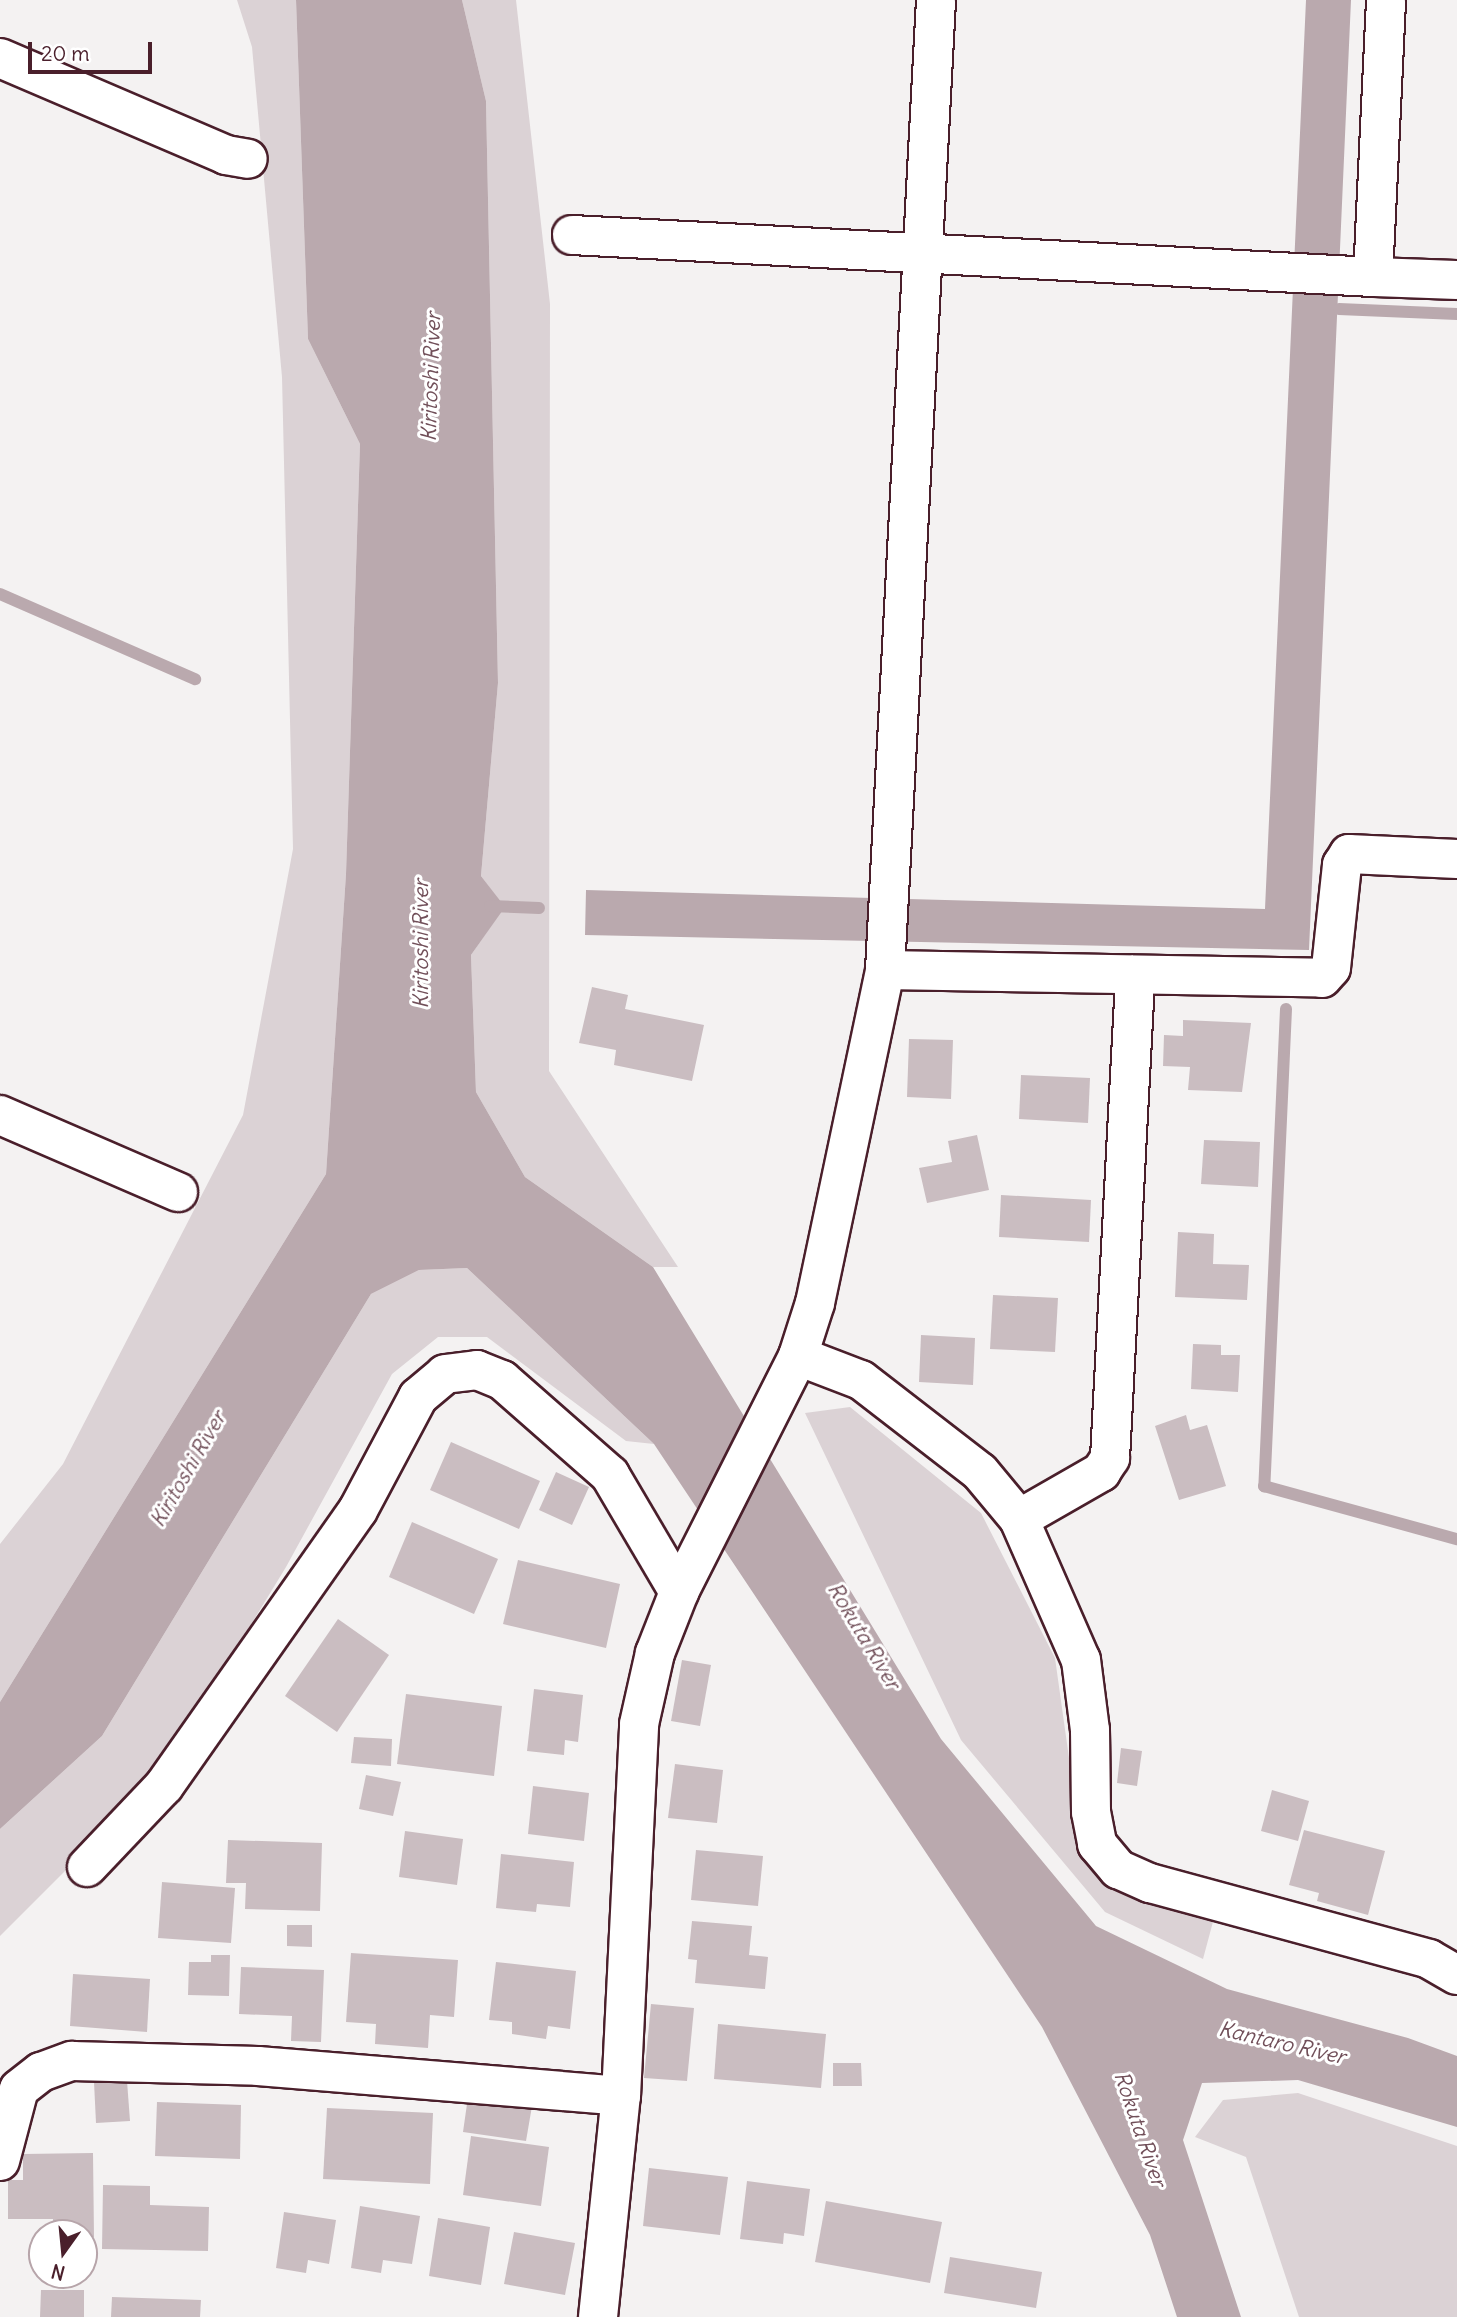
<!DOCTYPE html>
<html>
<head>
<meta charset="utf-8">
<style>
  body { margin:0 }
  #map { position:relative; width:1457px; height:2317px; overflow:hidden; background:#f4f2f2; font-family:Delius,sans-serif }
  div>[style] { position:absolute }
  .green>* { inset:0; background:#dbd2d5 }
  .water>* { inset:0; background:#baa9ae }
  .stream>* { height:12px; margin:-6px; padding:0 6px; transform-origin:6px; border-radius:6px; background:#baa9ae }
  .building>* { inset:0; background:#cabdc1 }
  .roads { filter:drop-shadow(2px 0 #4a1f2b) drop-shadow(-2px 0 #4a1f2b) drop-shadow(0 2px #4a1f2b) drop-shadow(0 -2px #4a1f2b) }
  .minor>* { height:38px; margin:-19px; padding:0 19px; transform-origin:19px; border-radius:19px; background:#fff }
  span { translate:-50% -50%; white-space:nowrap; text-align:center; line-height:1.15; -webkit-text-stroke:6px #fff; paint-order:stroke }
  .water-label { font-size:21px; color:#714f59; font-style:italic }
  .north { position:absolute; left:28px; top:2219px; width:70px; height:70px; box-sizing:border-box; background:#fff; border:2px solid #b7a5aa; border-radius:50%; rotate:195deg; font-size:19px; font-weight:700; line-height:28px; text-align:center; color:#4a1f2b }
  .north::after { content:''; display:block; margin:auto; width:24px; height:32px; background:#4a1f2b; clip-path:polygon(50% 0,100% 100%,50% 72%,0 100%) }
  .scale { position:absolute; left:28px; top:42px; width:124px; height:32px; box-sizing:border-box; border:4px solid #4a1f2b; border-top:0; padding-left:9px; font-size:21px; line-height:24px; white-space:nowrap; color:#4a1f2b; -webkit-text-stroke:5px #fff; paint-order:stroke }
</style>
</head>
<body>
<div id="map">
  <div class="green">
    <div style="clip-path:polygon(237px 0,296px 0,308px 339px,360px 444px,346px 874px,326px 1174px,0 1702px,0 1544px,63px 1464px,243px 1115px,293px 849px,282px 377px,252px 47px)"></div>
    <div style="clip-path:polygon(462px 0,516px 0,550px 304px,549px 1071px,678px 1267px,653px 1267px,525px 1177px,476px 1092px,471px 955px,504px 907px,481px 876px,498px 683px,486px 101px)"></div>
    <div style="clip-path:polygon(467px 1268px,654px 1444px,626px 1441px,487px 1337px,438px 1337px,392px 1374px,286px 1567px,156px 1780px,0 1936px,0 1829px,102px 1736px,371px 1294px,419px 1270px)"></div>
    <div style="clip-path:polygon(850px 1407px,981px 1513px,1055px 1658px,1083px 1858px,1214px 1918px,1203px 1959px,1105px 1912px,961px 1740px,805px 1413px)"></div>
    <div style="clip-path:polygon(1298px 2093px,1457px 2146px,1457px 2317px,1299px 2317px,1246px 2157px,1195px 2137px,1223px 2100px)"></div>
  </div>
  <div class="water">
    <div style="clip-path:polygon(296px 0,462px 0,486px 101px,498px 683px,481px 876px,505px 907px,471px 955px,476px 1092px,525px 1177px,653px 1267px,941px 1739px,1096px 1926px,1227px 1989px,1408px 2038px,1457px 2056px,1457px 2127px,1298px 2080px,1202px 2083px,1183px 2140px,1241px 2317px,1177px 2317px,1150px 2235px,1042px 2027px,654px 1444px,467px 1268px,419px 1270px,371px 1294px,102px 1736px,0 1829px,0 1702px,326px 1174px,346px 874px,360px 444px,308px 339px)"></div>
    <div style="clip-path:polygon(1306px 0,1351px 0,1309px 950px,585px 935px,586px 890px,1265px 909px)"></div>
  </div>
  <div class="stream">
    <div style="left:1339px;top:309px;width:118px;rotate:2.4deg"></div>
    <div style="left:0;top:594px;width:213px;rotate:23.6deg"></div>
    <div style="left:490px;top:906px;width:49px;rotate:2.3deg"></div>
    <div style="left:1286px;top:1009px;width:478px;rotate:92.6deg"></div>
    <div style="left:1264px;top:1486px;width:200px;rotate:15.4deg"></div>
  </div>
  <div class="building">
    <div style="clip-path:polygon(592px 987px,628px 995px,625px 1009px,704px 1025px,692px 1081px,614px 1065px,616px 1050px,579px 1043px)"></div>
    <div style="clip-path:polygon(1183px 1020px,1251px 1023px,1242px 1092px,1188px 1090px,1190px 1067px,1163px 1066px,1164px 1035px,1183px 1036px)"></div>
    <div style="clip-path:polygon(909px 1039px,953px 1040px,951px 1099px,907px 1097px)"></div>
    <div style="clip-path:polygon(1021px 1075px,1090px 1078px,1088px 1123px,1019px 1119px)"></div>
    <div style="clip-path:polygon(977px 1135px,989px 1190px,927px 1203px,919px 1168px,952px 1162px,948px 1141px)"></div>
    <div style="clip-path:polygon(1204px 1140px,1260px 1142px,1258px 1187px,1201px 1184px)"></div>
    <div style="clip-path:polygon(1001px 1195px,1091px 1200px,1089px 1242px,999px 1237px)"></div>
    <div style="clip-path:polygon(1178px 1232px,1214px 1234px,1213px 1264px,1249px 1265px,1247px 1300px,1175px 1297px)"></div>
    <div style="clip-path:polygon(993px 1295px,1058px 1298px,1055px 1352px,990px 1349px)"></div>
    <div style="clip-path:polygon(921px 1335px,975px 1338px,973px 1385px,919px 1382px)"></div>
    <div style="clip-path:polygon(1193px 1344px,1221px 1345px,1221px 1355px,1240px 1355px,1238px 1392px,1191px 1389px)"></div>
    <div style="clip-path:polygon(1186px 1415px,1190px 1430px,1207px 1425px,1226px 1486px,1179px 1500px,1155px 1426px)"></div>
    <div style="clip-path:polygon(451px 1442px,540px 1481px,519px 1529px,430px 1490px)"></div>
    <div style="clip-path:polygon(556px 1472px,589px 1487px,572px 1525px,539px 1510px)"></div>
    <div style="clip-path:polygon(412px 1522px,498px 1559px,474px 1614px,389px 1577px)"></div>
    <div style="clip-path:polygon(518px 1560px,620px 1584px,606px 1648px,503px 1624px)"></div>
    <div style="clip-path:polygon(338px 1619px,389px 1655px,337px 1732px,285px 1696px)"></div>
    <div style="clip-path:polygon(682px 1660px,711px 1665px,700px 1726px,671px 1721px)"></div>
    <div style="clip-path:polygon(534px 1689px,583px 1695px,578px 1742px,565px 1740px,564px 1755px,527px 1751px)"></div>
    <div style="clip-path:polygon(406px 1694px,502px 1706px,494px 1776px,397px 1764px)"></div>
    <div style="clip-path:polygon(354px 1737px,392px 1739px,391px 1766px,351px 1763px)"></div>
    <div style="clip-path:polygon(1121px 1748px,1142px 1751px,1137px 1786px,1117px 1783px)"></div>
    <div style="clip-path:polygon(675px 1764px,723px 1770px,717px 1823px,668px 1818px)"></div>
    <div style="clip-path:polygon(366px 1775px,401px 1782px,393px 1816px,359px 1809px)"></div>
    <div style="clip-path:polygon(533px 1786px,589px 1793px,584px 1841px,528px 1834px)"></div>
    <div style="clip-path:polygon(1272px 1790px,1309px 1801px,1298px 1841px,1261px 1831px)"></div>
    <div style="clip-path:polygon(1304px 1830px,1385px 1851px,1368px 1915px,1317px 1901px,1319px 1893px,1289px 1885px)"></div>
    <div style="clip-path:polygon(405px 1831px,463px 1839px,457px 1885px,399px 1877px)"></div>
    <div style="clip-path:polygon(228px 1840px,322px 1843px,320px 1911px,245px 1909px,246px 1883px,226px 1883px)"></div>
    <div style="clip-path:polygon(696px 1850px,763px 1856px,758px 1906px,691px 1900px)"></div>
    <div style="clip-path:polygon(501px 1854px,574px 1862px,570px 1907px,537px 1904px,536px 1912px,496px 1908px)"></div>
    <div style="clip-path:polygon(162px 1882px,235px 1888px,231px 1943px,158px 1938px)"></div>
    <div style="clip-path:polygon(692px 1921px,752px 1926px,749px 1955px,768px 1957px,765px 1989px,695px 1983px,697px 1960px,688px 1959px)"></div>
    <div style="clip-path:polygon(287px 1925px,312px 1925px,312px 1947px,287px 1946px)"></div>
    <div style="clip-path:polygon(351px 1953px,458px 1960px,454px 2017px,430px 2015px,428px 2048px,375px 2044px,376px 2024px,346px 2022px)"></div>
    <div style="clip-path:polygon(211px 1955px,230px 1955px,229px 1996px,188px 1995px,189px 1962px,211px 1962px)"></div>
    <div style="clip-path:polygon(496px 1962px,576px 1971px,570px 2029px,548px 2026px,546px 2039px,512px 2034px,512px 2022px,489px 2020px)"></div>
    <div style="clip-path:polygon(241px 1967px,324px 1970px,321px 2042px,291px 2041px,292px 2016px,239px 2014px)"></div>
    <div style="clip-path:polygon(73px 1974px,150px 1979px,147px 2032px,70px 2026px)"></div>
    <div style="clip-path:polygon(651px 2004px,694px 2008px,687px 2081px,644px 2078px)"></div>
    <div style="clip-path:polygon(718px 2024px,826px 2034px,821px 2088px,714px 2079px)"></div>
    <div style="clip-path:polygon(833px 2063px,861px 2063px,862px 2086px,833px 2086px)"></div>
    <div style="clip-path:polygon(127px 2081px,130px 2121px,96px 2123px,94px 2082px)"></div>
    <div style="clip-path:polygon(468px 2097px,532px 2106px,526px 2141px,463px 2132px)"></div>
    <div style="clip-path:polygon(157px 2102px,241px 2105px,240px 2159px,155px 2156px)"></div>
    <div style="clip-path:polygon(327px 2108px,433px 2113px,430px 2184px,323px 2179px)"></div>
    <div style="clip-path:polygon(471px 2136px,549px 2147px,541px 2206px,463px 2195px)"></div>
    <div style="clip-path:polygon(93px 2153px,94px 2237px,53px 2233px,53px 2219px,8px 2219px,8px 2180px,23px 2180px,23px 2154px)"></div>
    <div style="clip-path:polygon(649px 2168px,728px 2177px,720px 2235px,643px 2226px)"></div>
    <div style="clip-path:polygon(747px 2181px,810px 2189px,804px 2236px,784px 2233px,783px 2244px,740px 2239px)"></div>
    <div style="clip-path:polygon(103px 2185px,150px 2186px,150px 2205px,209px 2207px,208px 2251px,102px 2249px)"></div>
    <div style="clip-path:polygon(826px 2201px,942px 2222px,930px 2283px,815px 2262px)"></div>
    <div style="clip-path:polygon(360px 2206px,420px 2216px,412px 2264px,383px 2260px,381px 2273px,351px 2268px)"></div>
    <div style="clip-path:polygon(284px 2212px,336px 2220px,329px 2264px,308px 2260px,306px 2273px,276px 2268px)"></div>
    <div style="clip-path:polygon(438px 2218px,490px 2227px,481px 2285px,429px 2276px)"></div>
    <div style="clip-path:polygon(514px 2232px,575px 2243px,565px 2295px,504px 2284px)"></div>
    <div style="clip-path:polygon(950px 2257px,1042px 2272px,1036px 2308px,944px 2293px)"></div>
    <div style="clip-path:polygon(41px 2290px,84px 2290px,84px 2317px,40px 2317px)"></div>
    <div style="clip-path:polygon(112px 2297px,201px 2300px,200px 2317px,111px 2317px)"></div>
  </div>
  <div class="roads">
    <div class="minor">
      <div style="left:0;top:58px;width:246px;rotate:23.2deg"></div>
      <div style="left:226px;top:155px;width:22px;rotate:10deg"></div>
      <div style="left:572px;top:235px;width:802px;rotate:3deg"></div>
      <div style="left:1373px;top:277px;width:277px;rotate:-87.3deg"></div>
      <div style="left:1373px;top:277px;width:84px;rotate:2deg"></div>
      <div style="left:885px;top:970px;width:437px;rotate:1deg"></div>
      <div style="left:1322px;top:978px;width:13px;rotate:-48deg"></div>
      <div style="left:1331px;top:968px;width:104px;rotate:-83.9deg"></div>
      <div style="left:1342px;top:865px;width:13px;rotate:-58deg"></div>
      <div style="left:1349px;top:854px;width:108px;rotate:2.7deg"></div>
      <div style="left:0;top:1115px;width:194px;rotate:23.4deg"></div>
      <div style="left:798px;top:1356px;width:67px;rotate:20.9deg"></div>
      <div style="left:861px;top:1380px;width:150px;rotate:37.7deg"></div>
      <div style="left:980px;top:1472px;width:61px;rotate:50.3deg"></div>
      <div style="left:1019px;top:1519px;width:154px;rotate:66.3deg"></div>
      <div style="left:1081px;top:1660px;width:71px;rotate:82.7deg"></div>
      <div style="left:1090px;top:1730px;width:82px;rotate:89.3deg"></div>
      <div style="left:1091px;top:1812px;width:33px;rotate:79deg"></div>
      <div style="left:1097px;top:1844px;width:33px;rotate:50deg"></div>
      <div style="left:1118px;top:1869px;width:35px;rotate:24deg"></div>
      <div style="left:1150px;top:1883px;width:289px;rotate:15.2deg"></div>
      <div style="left:1429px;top:1959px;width:32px;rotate:30deg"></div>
      <div style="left:1019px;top:1519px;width:95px;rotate:-29.8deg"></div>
      <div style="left:1101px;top:1472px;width:17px;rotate:-57deg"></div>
      <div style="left:1110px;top:1458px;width:484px;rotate:-87deg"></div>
      <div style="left:87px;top:1867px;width:112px;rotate:-46.5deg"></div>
      <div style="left:164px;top:1786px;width:337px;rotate:-54.9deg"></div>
      <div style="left:358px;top:1510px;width:128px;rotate:-62deg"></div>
      <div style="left:418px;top:1397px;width:35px;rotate:-40deg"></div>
      <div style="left:445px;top:1374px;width:32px;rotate:-7deg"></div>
      <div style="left:477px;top:1370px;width:27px;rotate:22deg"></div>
      <div style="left:502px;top:1380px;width:144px;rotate:41.3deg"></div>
      <div style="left:610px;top:1475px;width:136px;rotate:59.5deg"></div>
      <div style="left:0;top:2161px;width:74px;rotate:-75.2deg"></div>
      <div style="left:19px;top:2089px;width:28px;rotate:-38deg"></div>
      <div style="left:41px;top:2072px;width:33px;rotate:-20deg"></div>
      <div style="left:72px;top:2061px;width:186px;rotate:1.5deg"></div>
      <div style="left:258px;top:2066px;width:364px;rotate:4.7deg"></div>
      <div style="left:598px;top:2317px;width:222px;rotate:-84.1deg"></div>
      <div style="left:621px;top:2096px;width:372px;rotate:-87.2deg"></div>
      <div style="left:639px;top:1724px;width:73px;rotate:-77.3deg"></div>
      <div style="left:655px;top:1653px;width:66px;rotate:-68.5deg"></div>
      <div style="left:679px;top:1592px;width:264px;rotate:-63.2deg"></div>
      <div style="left:798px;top:1356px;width:56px;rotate:-72.2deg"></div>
      <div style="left:815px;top:1303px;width:340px;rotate:-78.1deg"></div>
      <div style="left:885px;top:970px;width:971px;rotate:-86.99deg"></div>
    </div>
  </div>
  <div class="water-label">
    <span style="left:431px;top:377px;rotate:-88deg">Kiritoshi River</span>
    <span style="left:421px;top:944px;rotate:-90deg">Kiritoshi River</span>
    <span style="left:188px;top:1469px;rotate:-60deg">Kiritoshi River</span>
    <span style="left:864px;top:1636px;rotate:59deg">Rokuta River</span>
    <span style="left:1282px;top:2043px;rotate:13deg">Kantaro River</span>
    <span style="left:1140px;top:2129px;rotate:71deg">Rokuta River</span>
  </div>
  <div class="north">N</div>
  <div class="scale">20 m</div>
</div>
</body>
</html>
